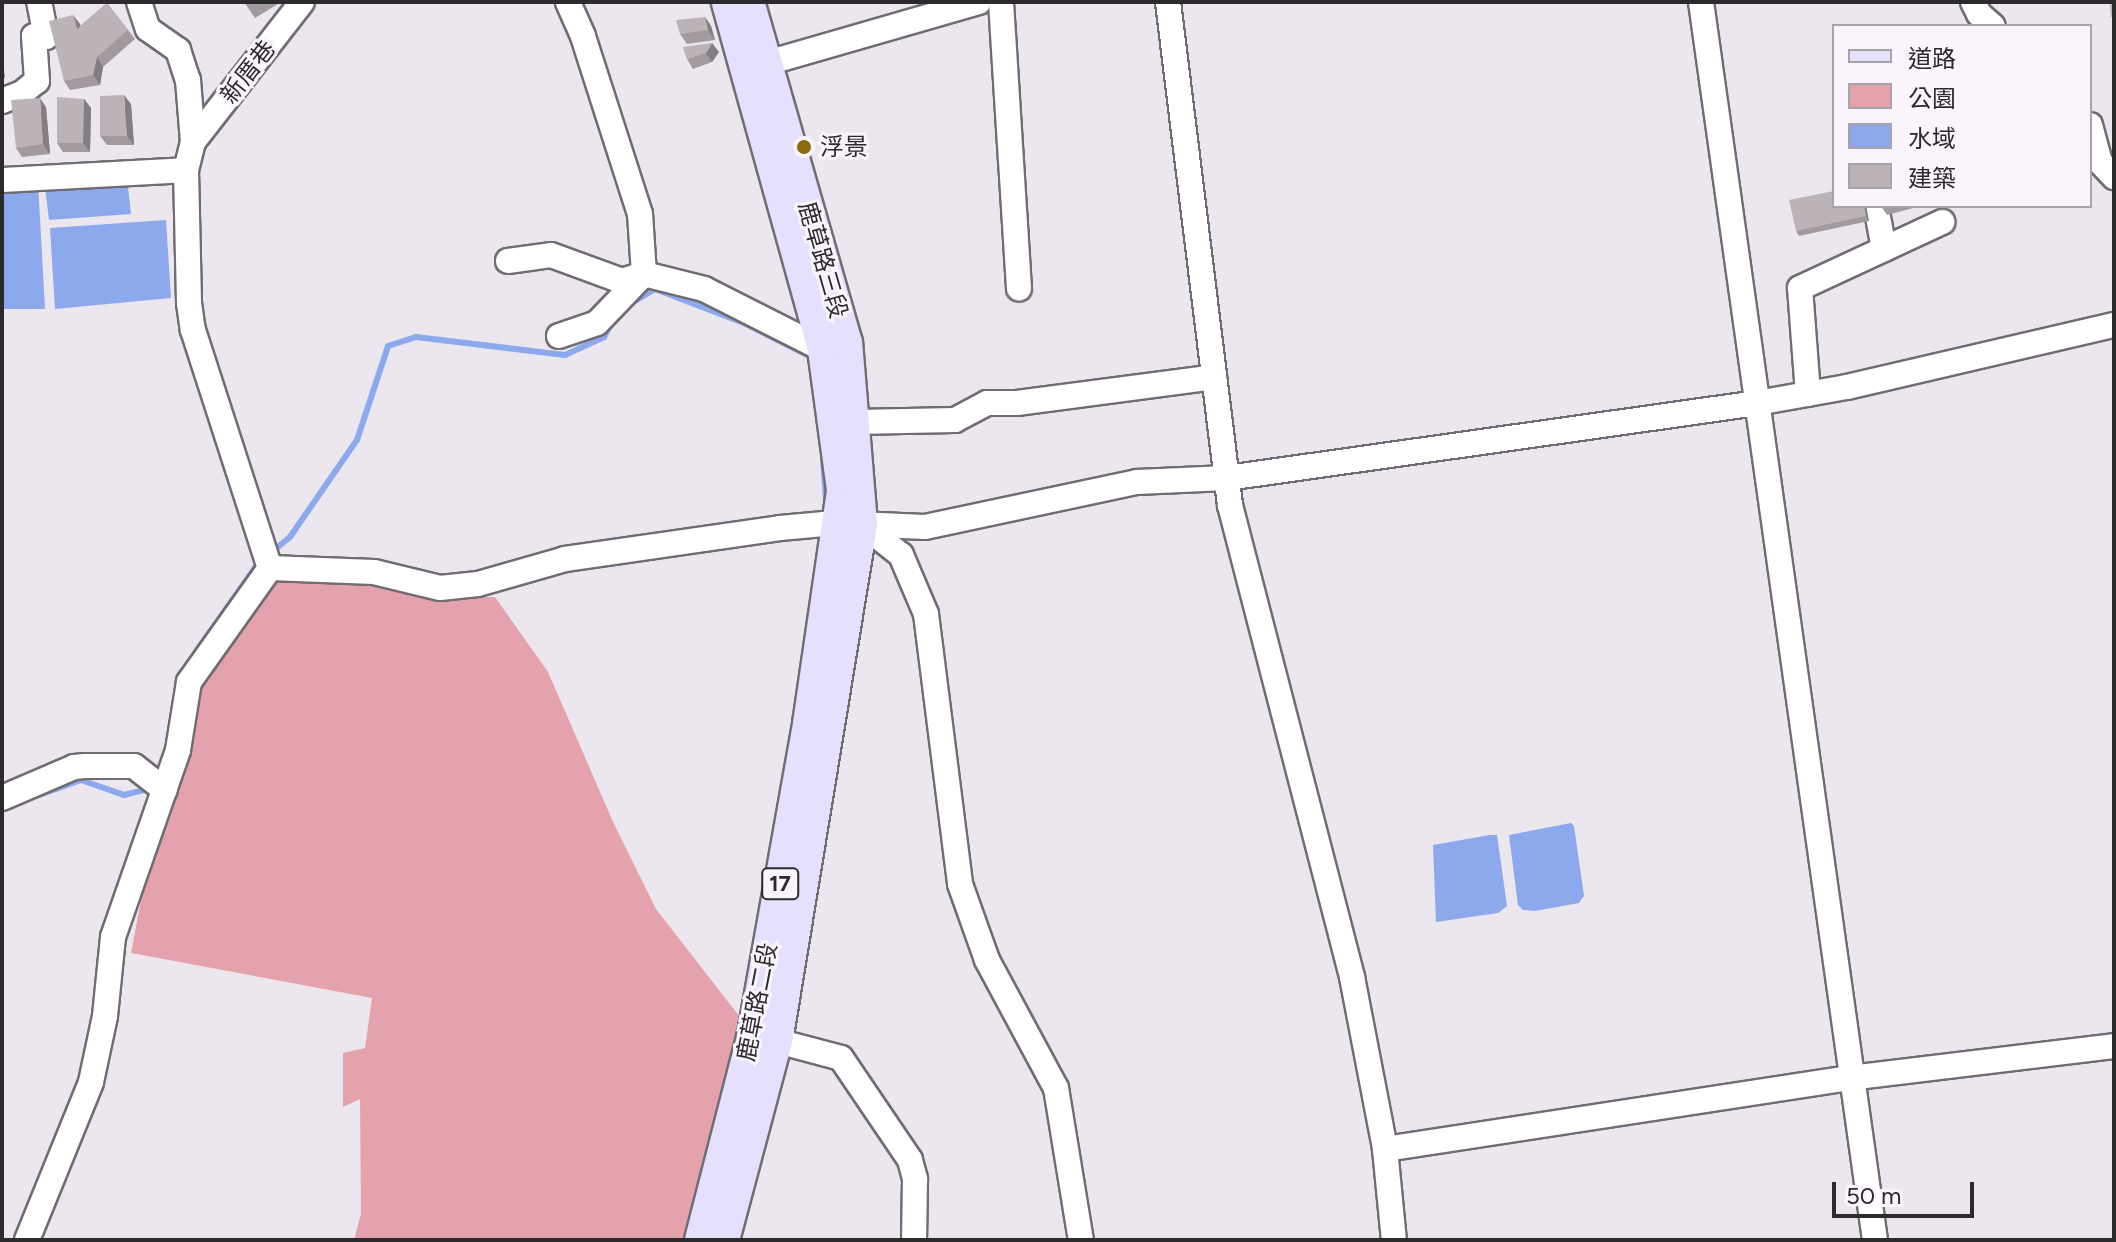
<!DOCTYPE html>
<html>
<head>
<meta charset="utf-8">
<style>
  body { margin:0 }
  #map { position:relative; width:2116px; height:1242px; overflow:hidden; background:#ece7ee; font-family:Figtree,"Noto Sans TC",sans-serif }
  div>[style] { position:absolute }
  .green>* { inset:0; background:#e4a3ac }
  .water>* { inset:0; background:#8ba9ec }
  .stream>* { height:6px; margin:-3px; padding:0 3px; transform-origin:3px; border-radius:3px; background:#8ba9ec }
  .roads { filter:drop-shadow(2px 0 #716c73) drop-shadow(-2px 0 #716c73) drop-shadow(0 2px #716c73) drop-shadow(0 -2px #716c73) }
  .minor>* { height:24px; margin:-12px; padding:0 12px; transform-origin:12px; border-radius:12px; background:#fff }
  .major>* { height:30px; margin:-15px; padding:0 15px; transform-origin:15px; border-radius:15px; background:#e4e0fe }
  .wall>* { inset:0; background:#a29a9e }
  .shaded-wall>* { inset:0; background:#847d81 }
  .building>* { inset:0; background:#bcb3b8 }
  .dots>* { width:22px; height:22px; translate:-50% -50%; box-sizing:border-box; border:4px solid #faf4fc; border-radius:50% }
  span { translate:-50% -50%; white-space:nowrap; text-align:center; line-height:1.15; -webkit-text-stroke:6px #faf4fc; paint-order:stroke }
  .shield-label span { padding:2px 6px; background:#faf4fc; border:2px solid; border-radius:6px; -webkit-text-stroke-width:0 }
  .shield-label { font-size:22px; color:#2c2a2c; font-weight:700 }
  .street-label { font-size:24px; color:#2c2a2c }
  .poi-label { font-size:24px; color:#2c2a2c }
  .left { translate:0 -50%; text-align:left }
  .frame { position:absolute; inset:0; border:4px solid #2c2a2c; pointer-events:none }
  .legend { position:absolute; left:1832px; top:24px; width:260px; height:184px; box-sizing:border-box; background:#faf4fc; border:2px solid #a8a3a9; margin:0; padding:10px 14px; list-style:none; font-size:24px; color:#2c2a2c }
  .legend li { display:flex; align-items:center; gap:16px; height:40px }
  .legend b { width:40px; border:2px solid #a8a3a9 }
  .scale { position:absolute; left:1832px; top:1182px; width:142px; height:36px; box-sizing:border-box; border:4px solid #2c2a2c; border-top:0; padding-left:10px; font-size:24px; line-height:28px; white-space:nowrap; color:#2c2a2c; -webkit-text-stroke:6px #faf4fc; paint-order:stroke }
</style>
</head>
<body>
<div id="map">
  <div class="green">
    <div style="clip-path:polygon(276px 581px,369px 584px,424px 598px,495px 597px,548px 672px,614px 824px,656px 909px,743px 1021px,687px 1240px,354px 1240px,361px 1214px,360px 1099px,343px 1107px,343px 1053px,365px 1048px,372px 998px,131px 953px,143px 890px,178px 785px,198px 691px,263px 587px)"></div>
  </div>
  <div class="water">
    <div style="clip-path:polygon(127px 178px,131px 214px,49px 220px,45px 186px)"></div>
    <div style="clip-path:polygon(38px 182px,45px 309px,2px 309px,2px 186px)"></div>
    <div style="clip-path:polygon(166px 220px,171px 298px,55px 309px,50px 228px)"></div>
    <div style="clip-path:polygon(1571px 823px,1574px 826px,1584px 896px,1579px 903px,1535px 911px,1523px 910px,1518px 905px,1509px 835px)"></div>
    <div style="clip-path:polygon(1490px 835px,1497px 835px,1507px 906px,1498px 913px,1436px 922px,1433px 845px)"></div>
  </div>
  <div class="stream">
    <div style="left:625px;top:307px;width:35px;rotate:-31deg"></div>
    <div style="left:655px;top:289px;width:95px;rotate:20.9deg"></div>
    <div style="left:744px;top:323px;width:75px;rotate:26.9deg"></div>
    <div style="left:811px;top:357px;width:4px;rotate:76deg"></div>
    <div style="left:823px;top:459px;width:41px;rotate:85.8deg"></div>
    <div style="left:272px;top:552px;width:23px;rotate:-40deg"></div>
    <div style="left:290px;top:537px;width:118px;rotate:-55.4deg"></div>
    <div style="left:357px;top:440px;width:99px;rotate:-71.7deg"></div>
    <div style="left:388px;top:346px;width:29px;rotate:-18deg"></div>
    <div style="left:416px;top:337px;width:150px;rotate:6.9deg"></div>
    <div style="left:565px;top:355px;width:43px;rotate:-24.8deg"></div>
    <div style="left:604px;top:337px;width:15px;rotate:-62deg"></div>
    <div style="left:195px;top:653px;width:113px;rotate:-54.8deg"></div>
    <div style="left:36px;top:796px;width:48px;rotate:-19.6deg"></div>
    <div style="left:81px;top:780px;width:46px;rotate:19.2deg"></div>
    <div style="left:124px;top:795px;width:21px;rotate:-14deg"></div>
    <div style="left:144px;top:790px;width:6px;rotate:-51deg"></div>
  </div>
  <div class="roads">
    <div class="minor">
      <div style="left:139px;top:2px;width:28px;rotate:72deg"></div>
      <div style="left:148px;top:29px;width:37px;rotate:35deg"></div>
      <div style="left:178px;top:50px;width:32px;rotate:72deg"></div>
      <div style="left:188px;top:80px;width:62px;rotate:85.4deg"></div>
      <div style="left:193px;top:142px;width:29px;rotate:104deg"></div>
      <div style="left:186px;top:170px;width:133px;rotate:88.7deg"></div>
      <div style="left:189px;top:303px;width:27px;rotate:82deg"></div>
      <div style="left:193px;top:330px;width:250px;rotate:72.1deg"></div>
      <div style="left:270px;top:568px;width:104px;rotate:2.2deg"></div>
      <div style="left:374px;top:572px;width:68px;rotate:13.6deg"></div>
      <div style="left:440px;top:588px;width:38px;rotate:-6deg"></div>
      <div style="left:478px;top:584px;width:91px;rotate:-16deg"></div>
      <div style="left:565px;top:559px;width:217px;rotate:-8.2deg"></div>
      <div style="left:780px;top:528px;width:55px;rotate:-5.2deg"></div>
      <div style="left:835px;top:523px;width:90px;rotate:2.5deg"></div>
      <div style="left:925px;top:527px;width:217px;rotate:-12deg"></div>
      <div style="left:1137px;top:482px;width:90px;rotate:-2.5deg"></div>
      <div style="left:1227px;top:478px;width:535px;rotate:-8.05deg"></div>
      <div style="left:1757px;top:403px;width:91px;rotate:-10.1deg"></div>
      <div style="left:1847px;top:387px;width:274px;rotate:-13.1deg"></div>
      <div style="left:1001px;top:2px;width:287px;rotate:86.4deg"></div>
      <div style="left:1168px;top:2px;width:507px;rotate:82.97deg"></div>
      <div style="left:1230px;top:505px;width:488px;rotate:75.5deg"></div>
      <div style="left:1352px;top:977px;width:175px;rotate:79.1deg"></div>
      <div style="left:1385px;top:1149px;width:91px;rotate:84.4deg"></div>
      <div style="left:1701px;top:2px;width:1250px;rotate:82deg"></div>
      <div style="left:1973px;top:2px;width:13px;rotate:63deg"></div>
      <div style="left:1979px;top:14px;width:18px;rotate:41deg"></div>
      <div style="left:750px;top:68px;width:238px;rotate:-16.1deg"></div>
      <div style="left:2px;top:101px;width:22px;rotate:-22deg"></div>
      <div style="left:22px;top:93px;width:19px;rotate:-39deg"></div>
      <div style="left:37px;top:81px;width:45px;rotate:-93.8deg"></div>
      <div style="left:34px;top:36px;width:12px;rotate:5deg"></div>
      <div style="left:46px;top:37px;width:36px;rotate:-101deg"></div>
      <div style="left:2090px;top:125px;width:38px;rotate:75deg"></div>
      <div style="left:2100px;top:162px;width:21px;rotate:47deg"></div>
      <div style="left:193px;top:142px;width:177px;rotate:-52.1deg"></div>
      <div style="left:2px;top:180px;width:184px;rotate:-3.1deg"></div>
      <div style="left:1876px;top:206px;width:44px;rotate:79.5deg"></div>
      <div style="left:508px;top:261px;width:43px;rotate:-7.9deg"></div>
      <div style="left:551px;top:255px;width:76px;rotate:20.1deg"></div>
      <div style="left:622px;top:281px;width:23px;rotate:-18deg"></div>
      <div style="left:644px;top:274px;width:60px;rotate:-93.8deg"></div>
      <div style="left:640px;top:214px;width:187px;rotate:-107.8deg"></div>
      <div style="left:583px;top:36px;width:37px;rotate:-114deg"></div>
      <div style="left:559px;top:336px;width:40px;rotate:-18.9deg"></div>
      <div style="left:597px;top:323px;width:68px;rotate:-46.2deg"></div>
      <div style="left:644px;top:274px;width:62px;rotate:14deg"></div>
      <div style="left:704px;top:289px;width:133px;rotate:26.8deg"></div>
      <div style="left:823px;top:349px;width:10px;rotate:-17deg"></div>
      <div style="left:1808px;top:394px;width:106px;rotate:-94.3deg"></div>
      <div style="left:1800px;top:288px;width:157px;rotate:-24.9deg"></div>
      <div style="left:855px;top:422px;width:100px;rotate:-1.1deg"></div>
      <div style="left:955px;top:420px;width:36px;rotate:-28deg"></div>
      <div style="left:987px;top:403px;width:30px"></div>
      <div style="left:1017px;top:403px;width:199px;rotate:-7.5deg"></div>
      <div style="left:862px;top:524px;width:50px;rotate:38.5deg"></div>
      <div style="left:901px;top:555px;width:64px;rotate:67deg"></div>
      <div style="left:926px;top:614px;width:272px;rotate:82.8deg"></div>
      <div style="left:960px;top:884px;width:81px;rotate:70.4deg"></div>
      <div style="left:987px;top:960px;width:145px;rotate:61.7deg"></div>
      <div style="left:1056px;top:1088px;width:154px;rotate:80.7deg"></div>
      <div style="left:2px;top:798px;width:78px;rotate:-23.3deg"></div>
      <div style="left:74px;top:767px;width:11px;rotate:-5deg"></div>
      <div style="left:85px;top:766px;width:49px"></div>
      <div style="left:134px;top:766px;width:39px;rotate:38deg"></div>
      <div style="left:777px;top:1041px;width:66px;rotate:14.9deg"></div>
      <div style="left:841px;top:1058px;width:123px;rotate:55.9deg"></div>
      <div style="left:910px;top:1160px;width:20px;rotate:75deg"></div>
      <div style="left:915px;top:1179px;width:61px;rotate:90.9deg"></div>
      <div style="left:1385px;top:1149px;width:470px;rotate:-8.7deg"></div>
      <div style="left:1850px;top:1078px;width:266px;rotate:-6.9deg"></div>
      <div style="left:27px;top:1240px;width:170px;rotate:-67.9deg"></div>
      <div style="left:91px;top:1082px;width:67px;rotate:-78deg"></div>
      <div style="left:105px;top:1016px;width:79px;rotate:-84.2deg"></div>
      <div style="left:113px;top:937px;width:198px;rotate:-70.8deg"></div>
      <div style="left:178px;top:750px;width:69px;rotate:-80.8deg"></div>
      <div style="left:189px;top:682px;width:140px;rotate:-54.6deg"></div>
    </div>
    <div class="major">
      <div style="left:700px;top:1240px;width:214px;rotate:-75.6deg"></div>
      <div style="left:753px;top:1033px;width:314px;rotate:-79.9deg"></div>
      <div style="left:808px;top:724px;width:236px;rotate:-81.7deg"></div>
      <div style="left:842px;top:490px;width:142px;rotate:-97.7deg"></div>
      <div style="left:823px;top:349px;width:360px;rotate:-105.5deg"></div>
      <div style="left:724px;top:1240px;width:206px;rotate:-75.1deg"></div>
      <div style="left:777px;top:1041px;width:524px;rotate:-80.66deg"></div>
      <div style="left:862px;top:524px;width:182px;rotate:-94.7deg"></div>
      <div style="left:847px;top:343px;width:355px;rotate:-106deg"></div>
    </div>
  </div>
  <div class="wall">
    <div style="clip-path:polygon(244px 2px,277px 2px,278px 4px,255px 18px)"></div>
    <div style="clip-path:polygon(107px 3px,135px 39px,103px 67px,100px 85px,70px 90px,64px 81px,80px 26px)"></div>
    <div style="clip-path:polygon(705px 17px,711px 26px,715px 40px,687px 44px,680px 34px)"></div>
    <div style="clip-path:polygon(683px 47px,719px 52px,712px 62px,693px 69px,687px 59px)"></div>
    <div style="clip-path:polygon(84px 99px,91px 108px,90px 152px,63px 152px,57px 143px)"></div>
    <div style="clip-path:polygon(131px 104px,134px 145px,107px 145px,100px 136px)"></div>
    <div style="clip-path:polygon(46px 107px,50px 154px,22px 157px,16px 148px)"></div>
    <div style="clip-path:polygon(1834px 206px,1866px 206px,1869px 221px,1799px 236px,1796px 231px)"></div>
    <div style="clip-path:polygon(1881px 206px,1921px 206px,1887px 215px)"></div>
  </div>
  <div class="shaded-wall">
    <div style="clip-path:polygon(73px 15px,80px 24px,83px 38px,77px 29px)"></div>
    <div style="clip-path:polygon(705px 17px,711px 26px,715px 40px,708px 30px)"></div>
    <div style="clip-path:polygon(712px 43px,719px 52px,712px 62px,706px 53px)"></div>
    <div style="clip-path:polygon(2px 53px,5px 78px,2px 74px)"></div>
    <div style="clip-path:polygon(97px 57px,103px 67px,100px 85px,93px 75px)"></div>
    <div style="clip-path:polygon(124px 95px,131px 104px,134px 145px,127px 136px)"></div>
    <div style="clip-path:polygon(40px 98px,46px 107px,50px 154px,43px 144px)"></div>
    <div style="clip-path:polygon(84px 99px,91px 108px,90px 152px,83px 143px)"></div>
    <div style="clip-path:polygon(1864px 206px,1866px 206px,1869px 221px,1866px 216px)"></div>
  </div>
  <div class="building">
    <div style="clip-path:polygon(2110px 2px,2114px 2px,2114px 17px,2111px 17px)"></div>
    <div style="clip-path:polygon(107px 3px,128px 30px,97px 57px,93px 75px,64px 81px,49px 21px,73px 15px,77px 29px)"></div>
    <div style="clip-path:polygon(705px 17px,708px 30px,680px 34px,676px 20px)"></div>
    <div style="clip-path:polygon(712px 43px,706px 53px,687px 59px,683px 47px)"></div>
    <div style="clip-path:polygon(124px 95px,127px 136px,100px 136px,100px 96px)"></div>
    <div style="clip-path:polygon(57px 97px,84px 99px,83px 143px,57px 143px)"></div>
    <div style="clip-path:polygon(40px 98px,43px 144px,16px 148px,11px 100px)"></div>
    <div style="clip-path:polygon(1834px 191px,1834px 206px,1864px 206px,1866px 216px,1796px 231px,1789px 200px)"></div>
  </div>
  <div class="dots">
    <div style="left:804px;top:147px;background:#8b6b0c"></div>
  </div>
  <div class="shield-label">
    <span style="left:780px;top:884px">17</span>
  </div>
  <div class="street-label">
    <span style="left:248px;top:72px;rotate:-52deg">新厝巷</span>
    <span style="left:823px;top:260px;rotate:74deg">鹿草路三段</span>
    <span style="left:757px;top:1002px;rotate:-79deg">鹿草路二段</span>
  </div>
  <div class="poi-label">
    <span class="left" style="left:820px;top:147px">浮景</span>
  </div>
  <div class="frame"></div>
  <ul class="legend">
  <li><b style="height:10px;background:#e4e0fe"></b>道路</li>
  <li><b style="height:22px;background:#e4a3ac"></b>公園</li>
  <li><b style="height:22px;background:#8ba9ec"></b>水域</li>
  <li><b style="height:22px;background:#bcb3b8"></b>建築</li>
  </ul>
  <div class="scale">50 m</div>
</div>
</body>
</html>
